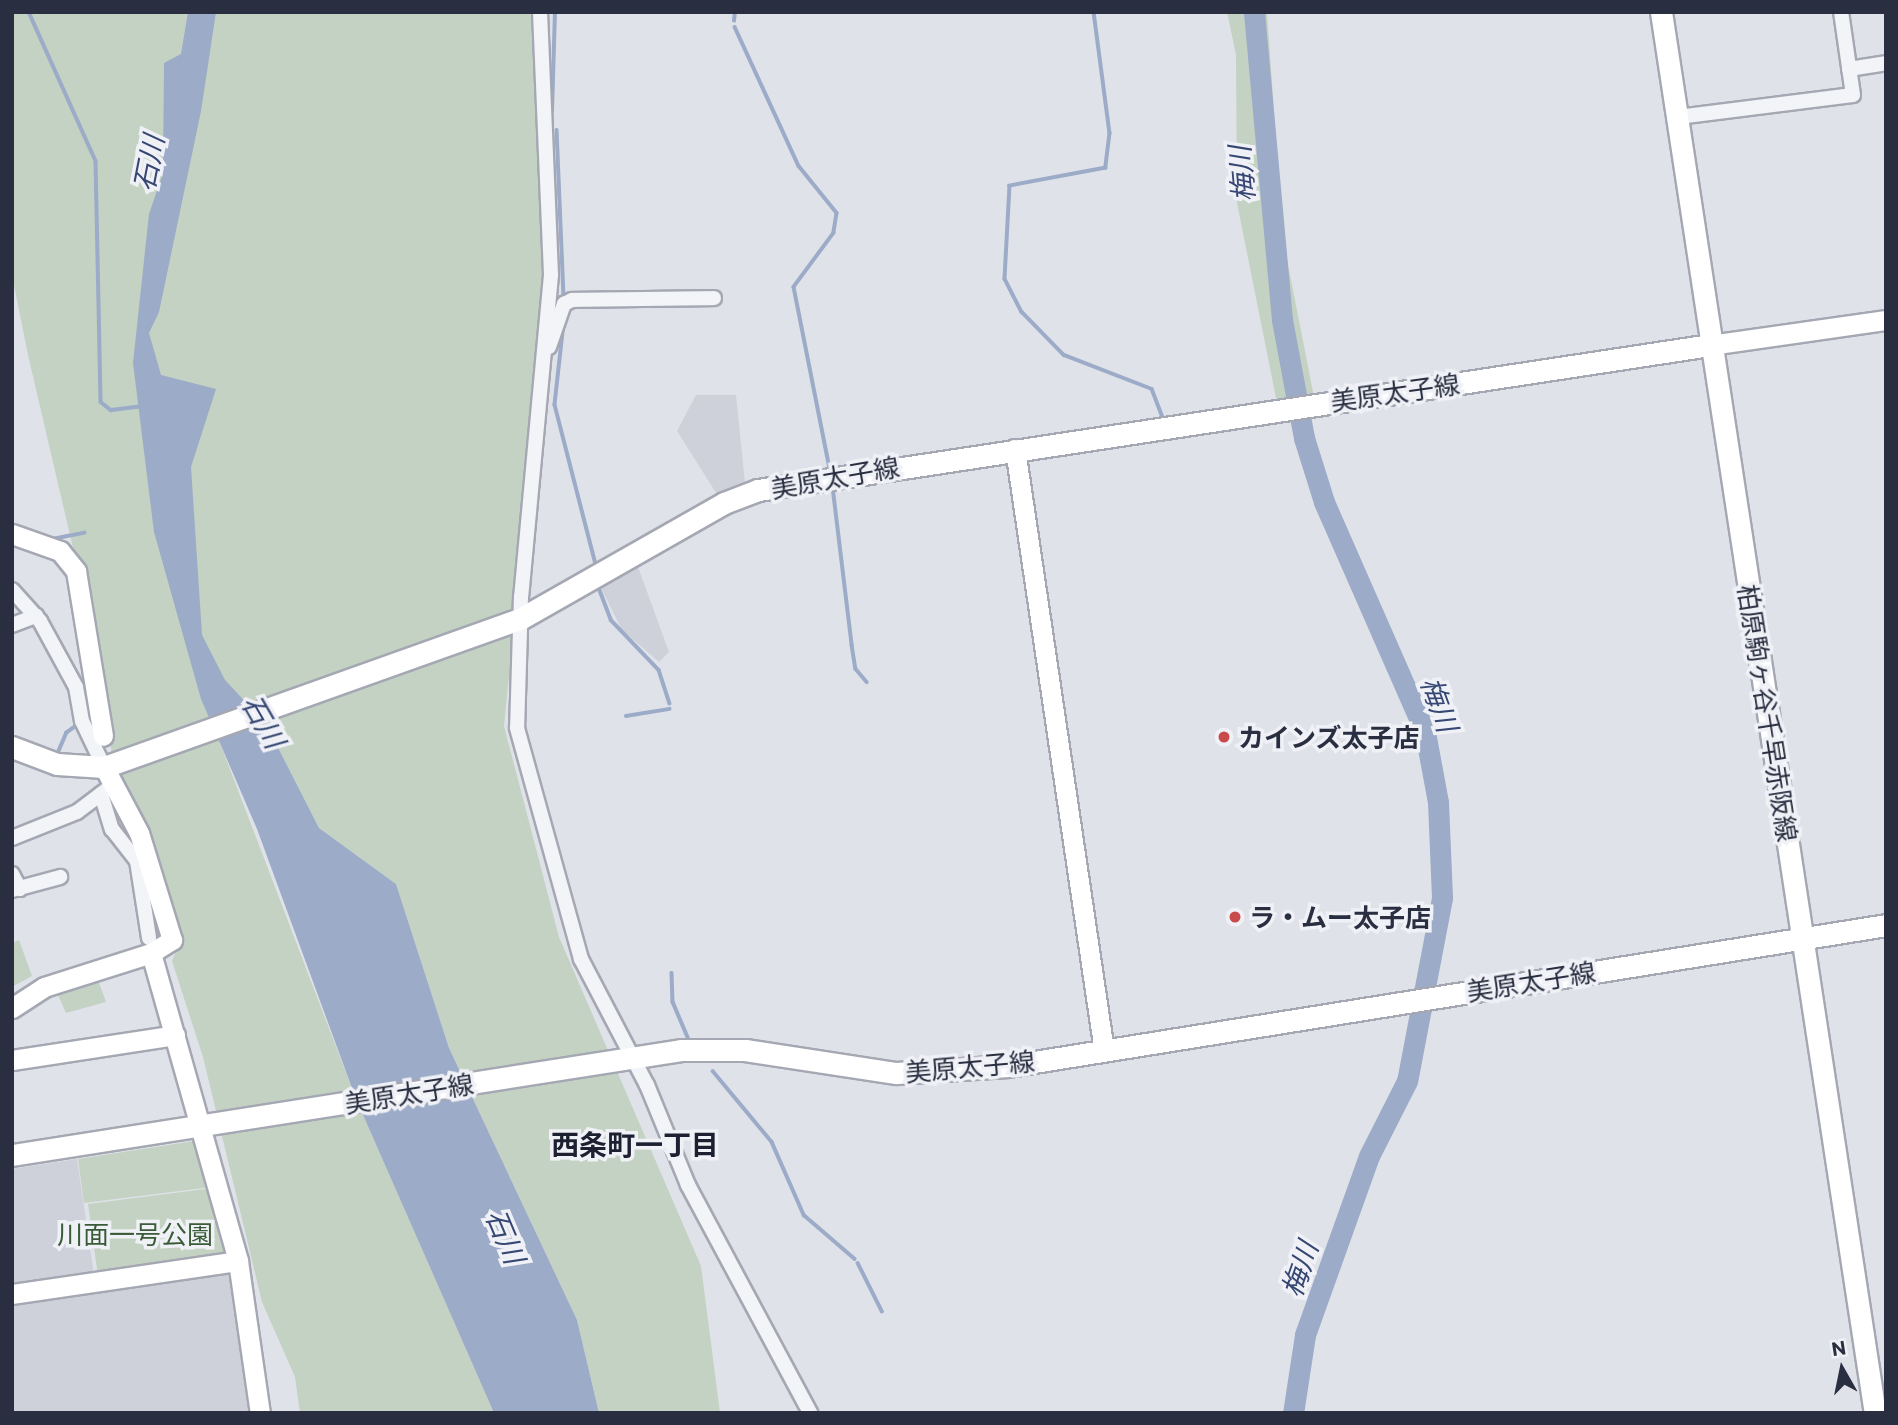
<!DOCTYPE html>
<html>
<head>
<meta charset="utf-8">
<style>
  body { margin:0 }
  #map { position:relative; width:1898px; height:1425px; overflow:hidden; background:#e0e2e9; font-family:Commissioner,"Noto Sans JP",sans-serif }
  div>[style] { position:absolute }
  .built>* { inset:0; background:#ced1da }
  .green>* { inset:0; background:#c3d2c2 }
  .water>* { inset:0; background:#9cabc7 }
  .stream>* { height:3.5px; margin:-1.75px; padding:0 1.75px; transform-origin:1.75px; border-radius:1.75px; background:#9cabc7 }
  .river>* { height:21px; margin:-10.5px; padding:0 10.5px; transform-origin:10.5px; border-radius:10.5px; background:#9cabc7 }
  .roads { filter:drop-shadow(2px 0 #a5a8b3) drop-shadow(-2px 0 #a5a8b3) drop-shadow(0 2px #a5a8b3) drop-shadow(0 -2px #a5a8b3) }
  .street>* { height:14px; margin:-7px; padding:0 7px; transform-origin:7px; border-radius:7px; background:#f3f4f7 }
  .secondary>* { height:19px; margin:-9.5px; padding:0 9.5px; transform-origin:9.5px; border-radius:9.5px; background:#fff }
  .primary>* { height:21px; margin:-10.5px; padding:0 10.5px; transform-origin:10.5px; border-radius:10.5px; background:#fff }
  .dots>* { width:19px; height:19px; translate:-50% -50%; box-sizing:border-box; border:4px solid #f0f1f6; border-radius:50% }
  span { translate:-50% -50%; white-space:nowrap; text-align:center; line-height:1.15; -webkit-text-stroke:7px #f0f1f6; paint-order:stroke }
  .street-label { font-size:26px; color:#292e40 }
  .poi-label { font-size:26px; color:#292e40; font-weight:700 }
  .left { translate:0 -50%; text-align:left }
  .park-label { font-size:26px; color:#395b37 }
  .water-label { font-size:28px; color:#354772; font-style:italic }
  .neighbourhood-label { font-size:28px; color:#1c2030; font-weight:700 }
  .frame { position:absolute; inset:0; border:14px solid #292e40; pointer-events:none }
  .north { position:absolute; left:1807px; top:1334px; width:70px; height:70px; -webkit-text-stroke:5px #f0f1f6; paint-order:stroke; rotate:351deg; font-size:19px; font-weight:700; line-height:28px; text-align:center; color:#292e40 }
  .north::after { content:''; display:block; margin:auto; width:24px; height:32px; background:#292e40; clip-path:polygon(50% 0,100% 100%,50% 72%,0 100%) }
</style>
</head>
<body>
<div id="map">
  <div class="built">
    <div style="clip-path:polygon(696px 395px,736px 395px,745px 483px,718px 496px,677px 431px)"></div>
    <div style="clip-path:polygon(637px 564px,669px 652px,659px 662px,622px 630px,600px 586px)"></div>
    <div style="clip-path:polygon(77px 1159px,96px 1288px,233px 1267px,254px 1413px,12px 1413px,12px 1169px)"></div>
  </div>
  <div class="green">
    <div style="clip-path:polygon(12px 12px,536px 12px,546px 303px,504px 726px,559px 937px,701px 1266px,720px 1413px,599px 1413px,577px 1320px,449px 1048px,396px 884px,319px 828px,266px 724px,220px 743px,356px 1099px,494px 1413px,300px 1413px,295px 1377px,262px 1302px,203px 1057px,172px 961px,180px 942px,150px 838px,112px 755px,94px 638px,28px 355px,12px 275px)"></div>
    <div style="clip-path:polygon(1227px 12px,1267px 12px,1283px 239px,1314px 397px,1277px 403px,1237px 203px,1236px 55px)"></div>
    <div style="clip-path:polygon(19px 940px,32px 976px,12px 987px,12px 943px)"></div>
    <div style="clip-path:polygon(98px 980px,106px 1002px,66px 1013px,58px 995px)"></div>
    <div style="clip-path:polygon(194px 1141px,212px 1187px,84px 1203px,78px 1159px)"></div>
    <div style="clip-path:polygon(213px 1188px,230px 1252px,226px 1257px,98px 1276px,88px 1204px)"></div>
  </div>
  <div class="water">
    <div style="clip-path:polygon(188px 12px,216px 12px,201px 111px,159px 312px,149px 333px,161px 375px,216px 389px,191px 467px,202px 635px,225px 680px,266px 724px,319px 828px,396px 884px,449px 1048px,577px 1320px,599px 1413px,494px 1413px,356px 1099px,257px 829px,201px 699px,154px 532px,133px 363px,149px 214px,163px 173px,164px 63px,181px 54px)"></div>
  </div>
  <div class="stream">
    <div style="left:29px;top:12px;width:163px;rotate:65.8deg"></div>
    <div style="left:96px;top:161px;width:241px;rotate:88.8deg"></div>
    <div style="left:101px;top:402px;width:13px;rotate:39deg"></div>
    <div style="left:111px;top:410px;width:35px;rotate:-7deg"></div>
    <div style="left:1094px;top:12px;width:122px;rotate:82.5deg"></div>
    <div style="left:1110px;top:133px;width:35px;rotate:97deg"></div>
    <div style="left:1106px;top:168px;width:98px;rotate:169.4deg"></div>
    <div style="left:1010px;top:186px;width:93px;rotate:93.1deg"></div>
    <div style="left:1005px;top:279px;width:37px;rotate:63deg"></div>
    <div style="left:1022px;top:312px;width:60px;rotate:45.7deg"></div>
    <div style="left:1064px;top:355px;width:94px;rotate:21.1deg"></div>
    <div style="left:1152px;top:389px;width:31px;rotate:69deg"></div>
    <div style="left:734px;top:21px;width:9px;rotate:-84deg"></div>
    <div style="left:735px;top:27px;width:153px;rotate:65.3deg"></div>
    <div style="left:799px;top:166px;width:60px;rotate:51deg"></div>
    <div style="left:837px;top:213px;width:20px;rotate:99deg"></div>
    <div style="left:834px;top:233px;width:67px;rotate:126.5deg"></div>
    <div style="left:794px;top:287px;width:186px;rotate:78.8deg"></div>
    <div style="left:552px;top:112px;width:100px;rotate:-88.3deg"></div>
    <div style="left:557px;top:130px;width:167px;rotate:87.6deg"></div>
    <div style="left:564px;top:323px;width:82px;rotate:96.3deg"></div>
    <div style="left:555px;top:405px;width:165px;rotate:75.6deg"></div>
    <div style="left:833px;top:487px;width:159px;rotate:83.1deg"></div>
    <div style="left:852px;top:645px;width:24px;rotate:81deg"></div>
    <div style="left:856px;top:669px;width:17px;rotate:50deg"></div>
    <div style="left:52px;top:539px;width:33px;rotate:-11deg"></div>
    <div style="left:599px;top:588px;width:34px;rotate:69deg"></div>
    <div style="left:611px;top:620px;width:69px;rotate:46.2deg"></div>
    <div style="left:659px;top:670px;width:35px;rotate:72deg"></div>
    <div style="left:626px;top:716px;width:44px;rotate:-9.2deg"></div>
    <div style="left:56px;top:757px;width:26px;rotate:-67deg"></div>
    <div style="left:66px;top:733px;width:17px;rotate:-36deg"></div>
    <div style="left:672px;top:973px;width:29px;rotate:88deg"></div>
    <div style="left:673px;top:1002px;width:39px;rotate:67deg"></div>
    <div style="left:713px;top:1071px;width:92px;rotate:50.3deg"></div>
    <div style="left:772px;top:1142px;width:80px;rotate:66.3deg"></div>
    <div style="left:804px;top:1215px;width:67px;rotate:40.8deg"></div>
    <div style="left:858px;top:1263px;width:54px;rotate:63.4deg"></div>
  </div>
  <div class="river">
    <div style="left:1254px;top:12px;width:309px;rotate:84.8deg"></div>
    <div style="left:1282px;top:320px;width:120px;rotate:79.4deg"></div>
    <div style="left:1304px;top:438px;width:67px;rotate:72.6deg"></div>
    <div style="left:1324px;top:502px;width:251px;rotate:66.3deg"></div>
    <div style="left:1425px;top:732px;width:71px;rotate:79.5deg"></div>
    <div style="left:1438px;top:802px;width:96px;rotate:87.6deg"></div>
    <div style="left:1442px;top:898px;width:186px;rotate:100.8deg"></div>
    <div style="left:1407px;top:1081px;width:84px;rotate:116.9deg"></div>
    <div style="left:1369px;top:1156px;width:190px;rotate:109.7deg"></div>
    <div style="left:1305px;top:1335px;width:79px;rotate:98.7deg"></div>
  </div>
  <div class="roads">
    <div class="street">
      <div style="left:540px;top:12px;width:263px;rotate:87.6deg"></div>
      <div style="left:551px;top:275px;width:322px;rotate:95.3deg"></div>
      <div style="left:521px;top:596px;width:132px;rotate:91.7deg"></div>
      <div style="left:517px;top:728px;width:240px;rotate:74.5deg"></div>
      <div style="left:581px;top:959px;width:142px;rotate:62.4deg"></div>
      <div style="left:647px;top:1085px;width:108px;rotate:67.7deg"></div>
      <div style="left:688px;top:1185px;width:259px;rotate:61.8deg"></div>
      <div style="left:1849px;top:69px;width:37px;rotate:-9deg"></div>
      <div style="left:1678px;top:117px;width:176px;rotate:-7.2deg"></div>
      <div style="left:1853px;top:95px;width:84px;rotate:-98.2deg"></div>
      <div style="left:549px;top:347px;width:46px;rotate:-70.8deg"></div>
      <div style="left:564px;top:304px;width:9px;rotate:-27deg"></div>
      <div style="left:572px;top:300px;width:142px;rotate:-0.8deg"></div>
      <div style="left:12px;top:590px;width:42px;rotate:47.9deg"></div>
      <div style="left:40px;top:621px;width:75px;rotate:61.4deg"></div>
      <div style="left:76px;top:687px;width:35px;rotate:80deg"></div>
      <div style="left:82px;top:721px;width:51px;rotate:64.4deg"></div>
      <div style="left:12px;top:625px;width:26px;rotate:-21deg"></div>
      <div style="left:101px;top:794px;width:37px;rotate:73deg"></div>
      <div style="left:112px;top:829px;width:41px;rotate:52deg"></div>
      <div style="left:137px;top:861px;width:78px;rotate:81.1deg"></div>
      <div style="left:12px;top:838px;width:70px;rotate:-21.8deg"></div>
      <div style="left:77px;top:812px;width:36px;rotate:-37deg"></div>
      <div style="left:12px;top:874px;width:17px;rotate:62deg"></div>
      <div style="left:12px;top:890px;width:50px;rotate:-15.2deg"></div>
    </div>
    <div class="secondary">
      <div style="left:1710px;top:345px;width:178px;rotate:-8.1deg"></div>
      <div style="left:1015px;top:449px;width:609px;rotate:81.59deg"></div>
      <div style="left:12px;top:534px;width:51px;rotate:19.5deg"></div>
      <div style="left:60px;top:551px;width:26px;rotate:51deg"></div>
      <div style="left:76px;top:571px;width:167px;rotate:80.7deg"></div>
      <div style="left:151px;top:953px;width:320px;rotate:74.2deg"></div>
      <div style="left:238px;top:1261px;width:154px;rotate:81.8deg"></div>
      <div style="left:12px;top:1008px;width:38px;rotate:-33deg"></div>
      <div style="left:44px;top:987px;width:112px;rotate:-17.6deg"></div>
      <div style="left:151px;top:953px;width:25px;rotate:-32deg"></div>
      <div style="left:172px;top:940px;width:112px;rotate:-107.1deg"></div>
      <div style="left:139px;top:833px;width:75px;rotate:-117.9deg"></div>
      <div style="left:12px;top:1060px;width:165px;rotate:-8.7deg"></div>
      <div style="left:12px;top:1294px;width:228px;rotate:-8.3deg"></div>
    </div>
    <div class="primary">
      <div style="left:1661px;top:12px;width:1417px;rotate:81.32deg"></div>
      <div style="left:12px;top:747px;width:48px;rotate:20.7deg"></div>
      <div style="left:57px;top:764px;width:47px;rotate:3.7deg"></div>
      <div style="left:104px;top:767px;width:442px;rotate:-19.6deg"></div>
      <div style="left:520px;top:619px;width:235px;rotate:-29.6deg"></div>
      <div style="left:724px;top:503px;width:36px;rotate:-21deg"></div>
      <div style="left:758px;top:490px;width:963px;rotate:-8.66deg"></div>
      <div style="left:12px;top:1155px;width:677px;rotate:-8.92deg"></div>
      <div style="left:681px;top:1050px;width:64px"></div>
      <div style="left:745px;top:1050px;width:153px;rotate:8.7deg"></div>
      <div style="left:896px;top:1073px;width:113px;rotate:-3.5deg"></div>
      <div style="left:1009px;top:1066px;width:888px;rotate:-9.13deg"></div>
    </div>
  </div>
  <div class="dots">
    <div style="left:1224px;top:737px;background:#c94a4a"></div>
    <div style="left:1235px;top:917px;background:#c94a4a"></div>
  </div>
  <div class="street-label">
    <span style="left:1395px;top:392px;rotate:-8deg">美原太子線</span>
    <span style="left:835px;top:477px;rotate:-10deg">美原太子線</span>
    <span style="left:1768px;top:713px;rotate:81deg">柏原駒ヶ谷千早赤阪線</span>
    <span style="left:1531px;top:981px;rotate:-9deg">美原太子線</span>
    <span style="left:970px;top:1066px;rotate:-5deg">美原太子線</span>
    <span style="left:409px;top:1093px;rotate:-9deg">美原太子線</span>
  </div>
  <div class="poi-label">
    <span class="left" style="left:1238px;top:737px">カインズ太子店</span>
    <span class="left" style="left:1249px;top:917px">ラ・ムー太子店</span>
  </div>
  <div class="park-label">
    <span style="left:135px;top:1234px">川面一号公園</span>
  </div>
  <div class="water-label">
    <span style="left:148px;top:163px;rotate:-79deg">石川</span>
    <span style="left:1241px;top:174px;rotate:-95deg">梅川</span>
    <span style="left:1440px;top:704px;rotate:70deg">梅川</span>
    <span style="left:264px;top:721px;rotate:60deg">石川</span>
    <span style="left:506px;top:1236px;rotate:67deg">石川</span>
    <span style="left:1299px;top:1269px;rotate:-71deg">梅川</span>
  </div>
  <div class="neighbourhood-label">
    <span style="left:635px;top:1144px">西条町一丁目</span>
  </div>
  <div class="frame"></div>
  <div class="north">N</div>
</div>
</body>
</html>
